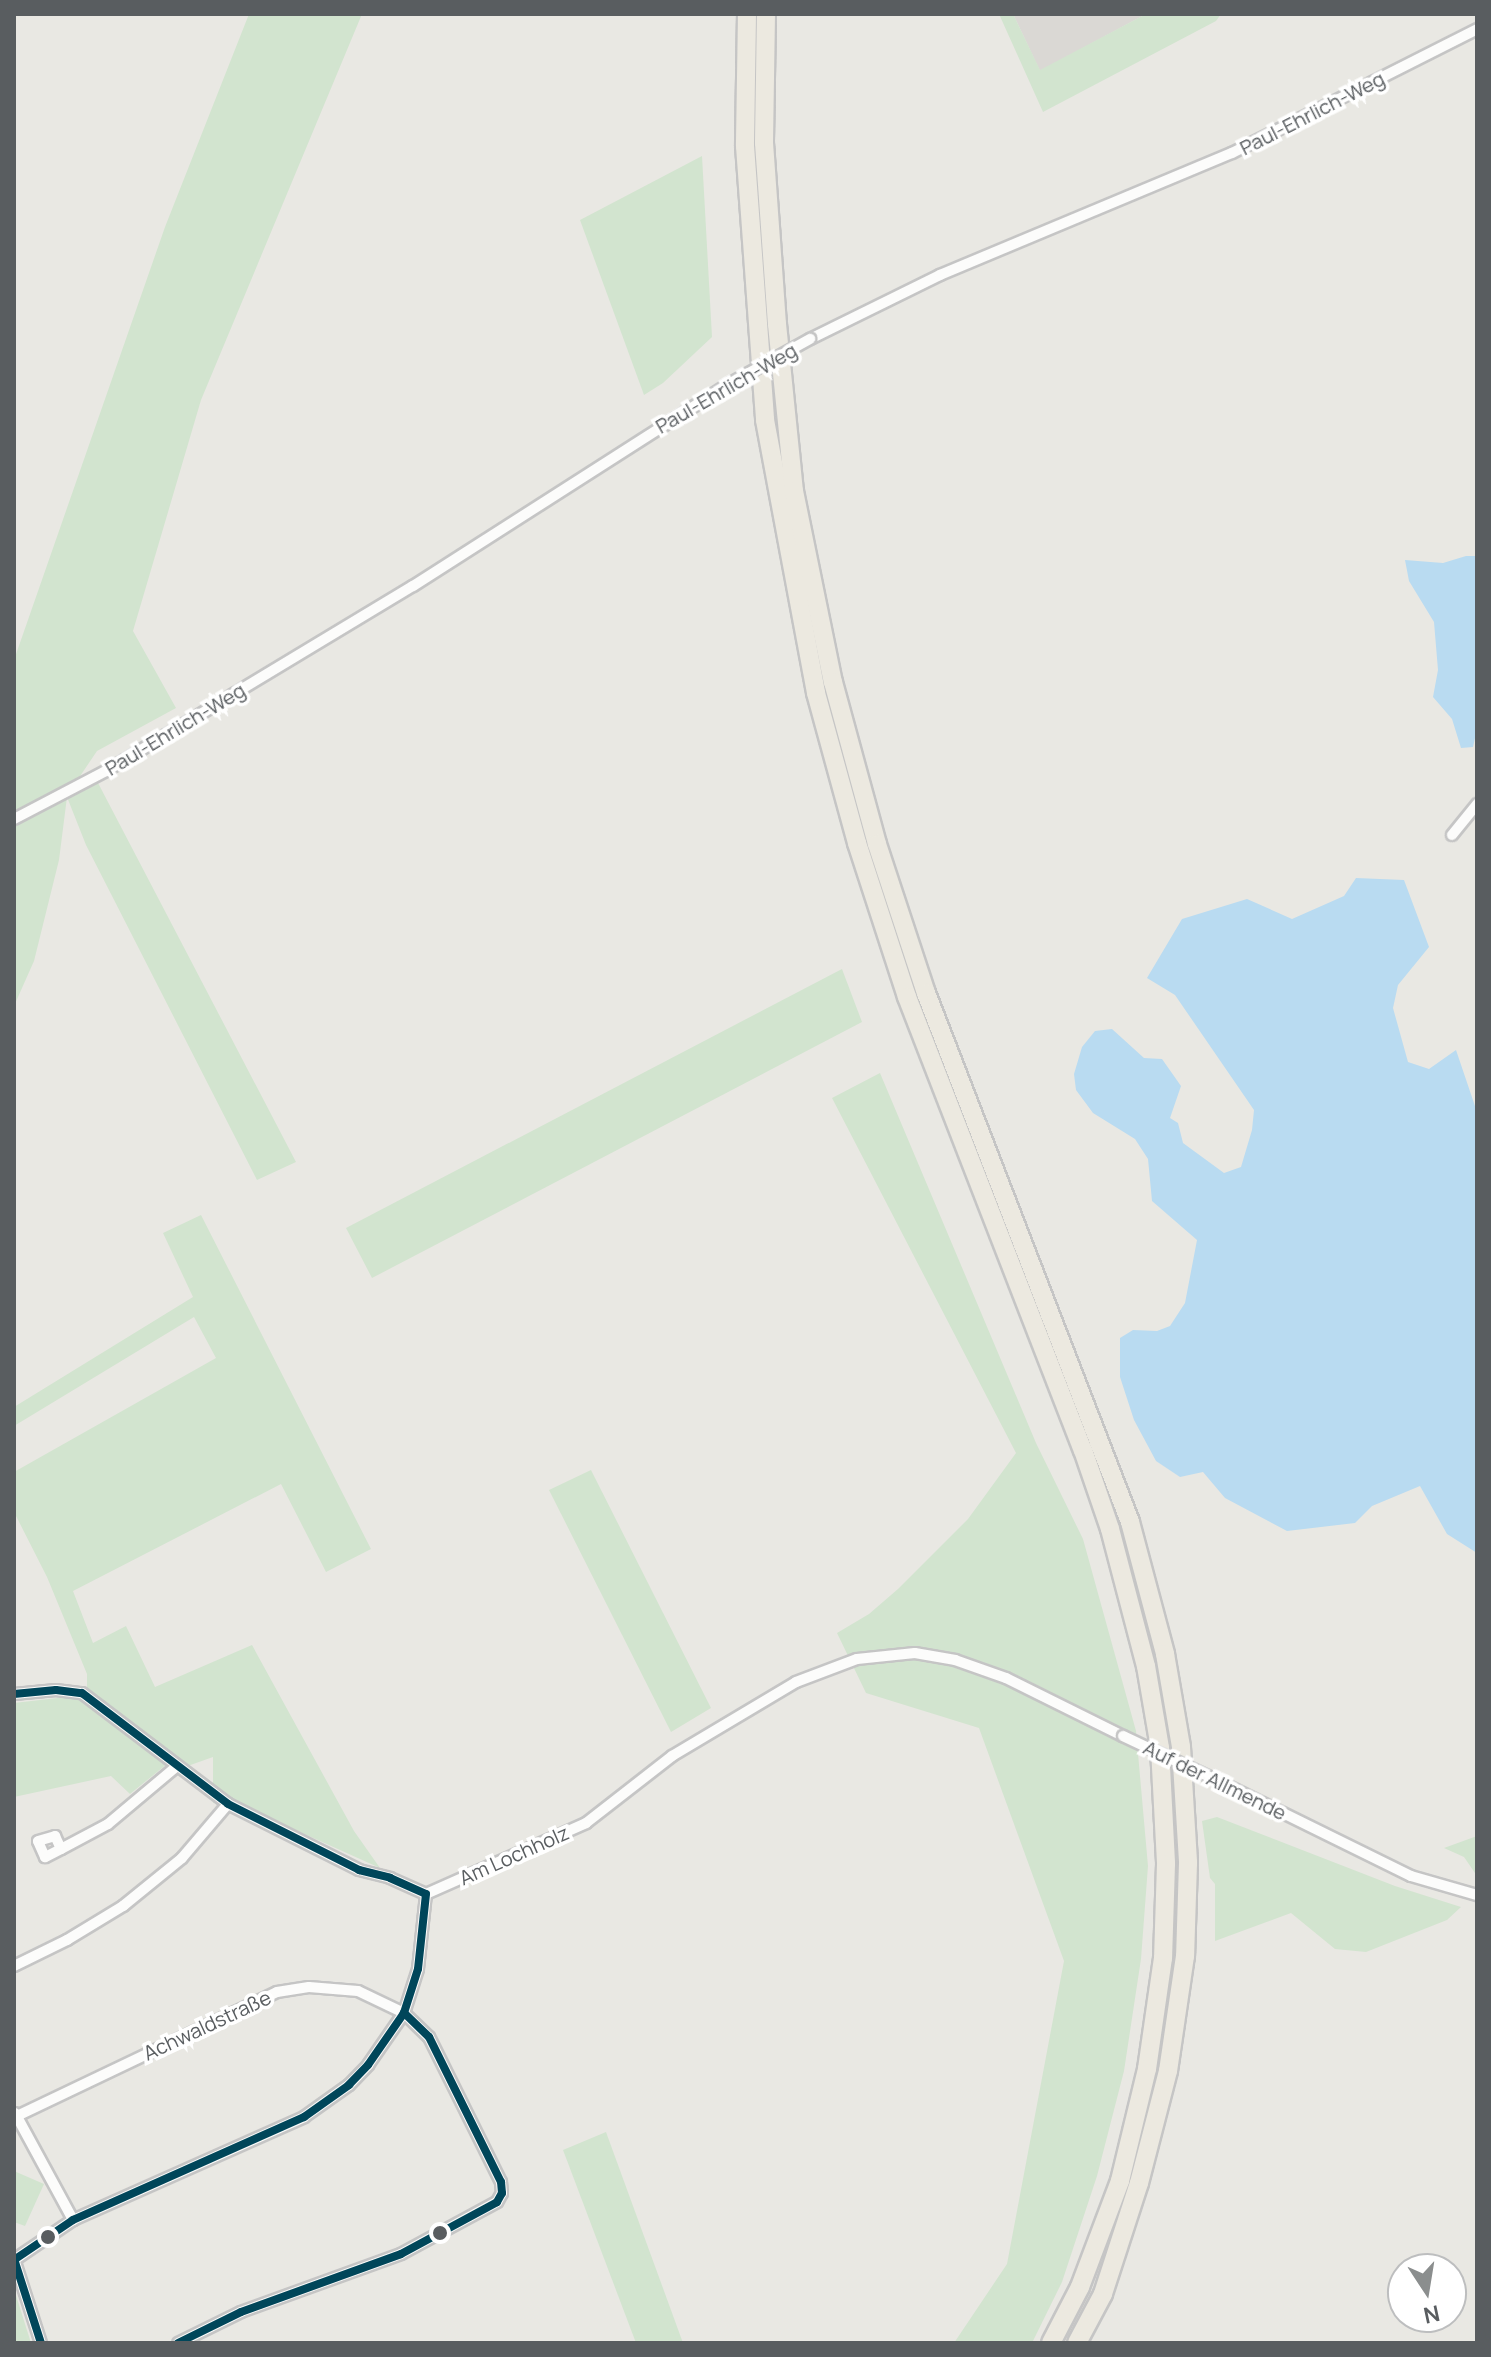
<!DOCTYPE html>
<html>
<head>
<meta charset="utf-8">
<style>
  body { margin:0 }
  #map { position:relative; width:1491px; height:2357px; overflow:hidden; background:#e9e8e3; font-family:Manrope,sans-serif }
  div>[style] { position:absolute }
  .industrial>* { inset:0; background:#dad8d4 }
  .green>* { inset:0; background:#d2e4cf }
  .water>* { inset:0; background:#b9dbf1 }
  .roads { filter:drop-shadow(2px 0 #c5c5c5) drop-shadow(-2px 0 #c5c5c5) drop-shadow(0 2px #c5c5c5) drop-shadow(0 -2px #c5c5c5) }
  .minor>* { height:10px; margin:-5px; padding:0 5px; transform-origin:5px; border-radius:5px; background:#fcfcfb }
  .motorway>* { height:18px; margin:-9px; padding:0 9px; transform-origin:9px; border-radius:9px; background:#ece9e0 }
  .bridges { filter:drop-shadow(2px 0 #c5c5c5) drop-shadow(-2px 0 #c5c5c5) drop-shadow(0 2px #c5c5c5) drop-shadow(0 -2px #c5c5c5) }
  .minor-bridge>* { height:10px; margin:-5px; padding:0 5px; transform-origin:5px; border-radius:5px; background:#fcfcfb }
  .bus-1>* { height:8px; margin:-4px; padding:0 4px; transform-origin:4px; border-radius:4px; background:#00465a }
  .dots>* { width:22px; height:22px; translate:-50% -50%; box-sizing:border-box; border:4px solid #fff; border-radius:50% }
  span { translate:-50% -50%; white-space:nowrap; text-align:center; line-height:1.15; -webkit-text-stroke:7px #fff; paint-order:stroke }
  .street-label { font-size:20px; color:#595d60 }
  .frame { position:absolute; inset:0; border:16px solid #595d60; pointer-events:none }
  .north { position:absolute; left:1387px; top:2253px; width:80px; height:80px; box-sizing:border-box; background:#fff; border:2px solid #bdbebf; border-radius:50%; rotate:168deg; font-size:22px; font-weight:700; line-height:32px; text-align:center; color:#595d60 }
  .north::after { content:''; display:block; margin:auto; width:28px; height:36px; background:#8b8e8e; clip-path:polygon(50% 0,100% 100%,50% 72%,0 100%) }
</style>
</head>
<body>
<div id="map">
  <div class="industrial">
    <div style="clip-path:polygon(1013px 14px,1146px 14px,1040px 71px)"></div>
  </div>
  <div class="green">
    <div style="clip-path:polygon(249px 14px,362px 14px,201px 400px,133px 631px,176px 708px,97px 751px,68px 794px,97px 781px,296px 1162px,257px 1180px,86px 845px,67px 797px,59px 860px,34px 961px,14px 1006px,14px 660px,165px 227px)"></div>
    <div style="clip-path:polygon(999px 14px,1013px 14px,1040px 70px,1146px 14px,1221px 14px,1216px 21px,1043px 112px)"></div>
    <div style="clip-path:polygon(702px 156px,712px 337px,663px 383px,644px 395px,580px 220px)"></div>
    <div style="clip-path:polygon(842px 969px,862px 1022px,372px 1278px,346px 1228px)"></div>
    <div style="clip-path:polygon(880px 1073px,1036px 1443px,1083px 1539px,1136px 1731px,1148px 1866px,1141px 1959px,1124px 2071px,1097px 2176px,1062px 2282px,1032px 2343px,954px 2343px,1007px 2264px,1064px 1961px,979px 1728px,866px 1693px,837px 1633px,869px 1614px,898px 1589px,968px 1519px,1016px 1453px,832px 1098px)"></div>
    <div style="clip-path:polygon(201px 1215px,371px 1549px,326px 1572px,281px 1484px,73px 1591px,93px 1643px,126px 1626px,155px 1687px,252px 1645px,354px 1831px,380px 1868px,240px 1805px,213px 1803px,213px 1757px,182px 1768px,87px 1688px,87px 1674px,47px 1577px,14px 1512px,14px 1472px,216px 1358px,194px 1317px,14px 1426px,14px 1407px,193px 1297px,163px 1233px)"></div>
    <div style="clip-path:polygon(591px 1470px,711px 1708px,671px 1732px,549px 1490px)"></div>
    <div style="clip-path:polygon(75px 1696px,167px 1764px,130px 1794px,111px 1776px,14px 1797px,14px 1703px)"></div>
    <div style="clip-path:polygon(1217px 1817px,1395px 1886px,1461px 1907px,1447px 1920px,1366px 1952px,1335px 1949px,1291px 1913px,1215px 1941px,1215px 1884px,1210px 1878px,1202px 1821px)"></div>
    <div style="clip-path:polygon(1477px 1836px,1477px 1876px,1464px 1857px,1444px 1848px)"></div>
    <div style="clip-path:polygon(606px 2132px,683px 2343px,636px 2343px,563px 2150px)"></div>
    <div style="clip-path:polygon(14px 2171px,44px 2184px,25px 2226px,14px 2222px)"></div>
    <div style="clip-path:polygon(14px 2289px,31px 2343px,14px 2343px)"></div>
  </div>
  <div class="water">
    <div style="clip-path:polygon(1466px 556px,1477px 556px,1477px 729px,1473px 747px,1461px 748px,1452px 719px,1433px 697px,1438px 670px,1434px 622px,1409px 581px,1405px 560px,1443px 563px)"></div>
    <div style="clip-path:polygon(1356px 878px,1404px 880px,1429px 947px,1398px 985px,1393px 1008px,1408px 1062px,1429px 1069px,1456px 1050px,1477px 1112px,1477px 1553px,1447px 1534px,1420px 1486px,1372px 1506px,1355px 1523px,1287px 1531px,1225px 1498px,1203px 1472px,1180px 1477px,1156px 1461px,1134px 1420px,1120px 1377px,1120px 1338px,1133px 1330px,1157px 1331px,1170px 1326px,1185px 1303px,1197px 1240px,1152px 1201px,1148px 1159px,1135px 1139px,1093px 1113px,1076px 1090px,1074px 1074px,1082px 1047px,1095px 1031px,1112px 1029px,1144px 1058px,1162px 1059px,1181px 1086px,1170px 1118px,1178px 1123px,1183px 1143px,1224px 1173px,1241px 1167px,1252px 1130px,1254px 1110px,1175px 995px,1147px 978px,1182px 919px,1247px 899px,1292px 919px,1344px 896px)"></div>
  </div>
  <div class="roads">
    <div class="minor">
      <div style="left:810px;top:339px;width:145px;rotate:-26.2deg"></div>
      <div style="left:940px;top:275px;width:316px;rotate:-22.7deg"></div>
      <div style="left:1232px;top:153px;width:275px;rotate:-26.8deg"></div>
      <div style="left:14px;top:819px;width:104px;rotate:-27.6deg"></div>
      <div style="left:106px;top:771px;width:358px;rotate:-31.1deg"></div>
      <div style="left:413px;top:586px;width:375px;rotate:-32.6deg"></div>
      <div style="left:1452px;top:835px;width:40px;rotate:-51deg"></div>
      <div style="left:14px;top:1694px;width:42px;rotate:-5.4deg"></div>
      <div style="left:56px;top:1690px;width:26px;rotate:7deg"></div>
      <div style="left:82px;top:1693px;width:183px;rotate:37.2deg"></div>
      <div style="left:228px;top:1804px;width:147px;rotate:26.7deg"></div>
      <div style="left:359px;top:1870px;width:32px;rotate:14deg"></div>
      <div style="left:390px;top:1878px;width:39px;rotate:24deg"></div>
      <div style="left:1218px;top:1781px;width:215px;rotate:26.2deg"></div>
      <div style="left:1411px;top:1876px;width:69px;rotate:16.1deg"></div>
      <div style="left:61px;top:1849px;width:18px;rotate:153deg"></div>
      <div style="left:45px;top:1857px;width:17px;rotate:-114deg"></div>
      <div style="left:38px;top:1841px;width:18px;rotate:-16deg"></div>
      <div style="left:55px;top:1836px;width:14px;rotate:65deg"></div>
      <div style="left:61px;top:1849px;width:53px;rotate:-28deg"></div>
      <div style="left:108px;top:1824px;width:89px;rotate:-40deg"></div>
      <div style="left:426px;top:1894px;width:175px;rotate:-23.9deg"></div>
      <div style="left:586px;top:1823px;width:109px;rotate:-37.9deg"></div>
      <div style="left:672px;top:1756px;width:144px;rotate:-30.8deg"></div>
      <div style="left:796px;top:1682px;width:65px;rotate:-20.7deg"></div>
      <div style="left:857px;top:1659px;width:58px;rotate:-5.9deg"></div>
      <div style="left:915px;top:1653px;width:41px;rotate:9.9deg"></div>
      <div style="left:955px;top:1660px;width:54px;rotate:19.4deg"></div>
      <div style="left:1006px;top:1678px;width:131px;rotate:26.4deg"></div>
      <div style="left:14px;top:1966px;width:59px;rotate:-26.1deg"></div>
      <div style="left:67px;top:1940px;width:66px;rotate:-31.3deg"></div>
      <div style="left:123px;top:1906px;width:76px;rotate:-39.1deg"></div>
      <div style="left:182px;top:1858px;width:71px;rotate:-49.6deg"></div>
      <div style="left:15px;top:2113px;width:122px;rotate:61.5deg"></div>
      <div style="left:17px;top:2116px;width:288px;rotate:-25.5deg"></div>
      <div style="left:277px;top:1992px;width:32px;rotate:-9deg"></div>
      <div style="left:309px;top:1987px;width:49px;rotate:4.7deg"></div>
      <div style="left:358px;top:1991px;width:51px;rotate:25.6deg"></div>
      <div style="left:404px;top:2013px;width:35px;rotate:44deg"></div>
      <div style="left:429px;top:2037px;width:162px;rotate:63.6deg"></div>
      <div style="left:501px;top:2182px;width:11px;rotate:85deg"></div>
      <div style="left:502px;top:2193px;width:10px;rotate:119deg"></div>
      <div style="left:497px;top:2202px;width:109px;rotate:151.6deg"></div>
      <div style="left:401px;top:2254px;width:170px;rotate:160.1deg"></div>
      <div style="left:241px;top:2312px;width:70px;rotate:153.8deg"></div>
      <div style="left:14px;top:2259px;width:88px;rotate:72.2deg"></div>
      <div style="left:14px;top:2260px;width:71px;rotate:-34.1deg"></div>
      <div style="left:73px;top:2220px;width:253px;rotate:-24deg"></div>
      <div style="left:304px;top:2117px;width:55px;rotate:-35.4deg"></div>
      <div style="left:349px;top:2085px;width:28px;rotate:-46deg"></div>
      <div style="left:368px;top:2065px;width:63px;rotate:-55.3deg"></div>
      <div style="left:404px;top:2013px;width:46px;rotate:-72.3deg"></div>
      <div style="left:418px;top:1969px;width:75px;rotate:-83.9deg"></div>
    </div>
    <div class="motorway">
      <div style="left:747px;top:14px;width:132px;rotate:90.9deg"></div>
      <div style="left:745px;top:146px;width:275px;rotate:85.8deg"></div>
      <div style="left:765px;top:420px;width:278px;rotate:79.4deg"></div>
      <div style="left:816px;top:693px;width:156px;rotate:74.7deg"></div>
      <div style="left:857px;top:843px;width:162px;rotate:72deg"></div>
      <div style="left:907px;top:997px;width:486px;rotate:68.8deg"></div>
      <div style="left:1083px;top:1450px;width:83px;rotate:71.1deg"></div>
      <div style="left:1110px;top:1529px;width:142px;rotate:75.3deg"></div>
      <div style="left:1146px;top:1666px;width:83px;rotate:80.3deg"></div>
      <div style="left:1160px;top:1748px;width:116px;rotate:87deg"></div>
      <div style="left:1166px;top:1864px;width:94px;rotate:91.8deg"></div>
      <div style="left:1163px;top:1958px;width:112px;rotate:98.2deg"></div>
      <div style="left:1147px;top:2069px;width:115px;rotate:103.6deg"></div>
      <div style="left:1120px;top:2181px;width:113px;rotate:110.7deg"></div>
      <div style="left:1080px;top:2287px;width:63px;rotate:117.4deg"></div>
      <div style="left:766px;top:14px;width:129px;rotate:90.9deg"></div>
      <div style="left:764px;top:143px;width:181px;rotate:85.9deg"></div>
      <div style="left:777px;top:324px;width:168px;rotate:84.2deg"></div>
      <div style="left:794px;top:491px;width:195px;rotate:78.5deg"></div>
      <div style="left:833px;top:682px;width:168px;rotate:74.8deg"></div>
      <div style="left:877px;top:844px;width:157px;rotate:71.8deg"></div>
      <div style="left:926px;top:993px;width:567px;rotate:68.91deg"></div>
      <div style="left:1130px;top:1522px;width:137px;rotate:75.1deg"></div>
      <div style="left:1165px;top:1654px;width:94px;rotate:80.2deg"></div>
      <div style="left:1181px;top:1747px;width:116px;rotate:86.5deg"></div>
      <div style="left:1188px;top:1863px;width:93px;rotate:91.8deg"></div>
      <div style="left:1185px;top:1956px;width:116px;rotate:98.4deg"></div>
      <div style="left:1168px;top:2071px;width:116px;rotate:104.5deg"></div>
      <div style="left:1139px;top:2183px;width:117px;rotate:108deg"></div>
      <div style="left:1103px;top:2294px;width:55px;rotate:118deg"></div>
    </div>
  </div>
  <div class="bridges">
    <div class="minor-bridge">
      <div style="left:729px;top:384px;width:93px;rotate:-29.1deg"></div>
      <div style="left:1123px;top:1736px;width:105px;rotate:25.3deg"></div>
    </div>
  </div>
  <div class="bus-1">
    <div style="left:14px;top:1694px;width:42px;rotate:-5.4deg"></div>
    <div style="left:56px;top:1690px;width:26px;rotate:7deg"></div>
    <div style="left:82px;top:1693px;width:183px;rotate:37.2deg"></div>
    <div style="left:228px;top:1804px;width:147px;rotate:26.7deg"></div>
    <div style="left:359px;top:1870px;width:32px;rotate:14deg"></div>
    <div style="left:390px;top:1878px;width:39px;rotate:24deg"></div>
    <div style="left:426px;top:1894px;width:75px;rotate:96.1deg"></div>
    <div style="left:418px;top:1969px;width:46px;rotate:107.7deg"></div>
    <div style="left:404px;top:2013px;width:63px;rotate:124.7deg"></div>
    <div style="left:368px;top:2065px;width:28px;rotate:134deg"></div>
    <div style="left:349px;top:2085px;width:55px;rotate:144.6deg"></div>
    <div style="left:304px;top:2117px;width:253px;rotate:156deg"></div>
    <div style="left:73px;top:2220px;width:71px;rotate:145.9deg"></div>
    <div style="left:14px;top:2259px;width:88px;rotate:72.2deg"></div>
    <div style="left:178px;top:2343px;width:70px;rotate:-26.2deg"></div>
    <div style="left:241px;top:2312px;width:170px;rotate:-19.9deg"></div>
    <div style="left:401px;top:2254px;width:109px;rotate:-28.4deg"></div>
    <div style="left:497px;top:2202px;width:10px;rotate:-61deg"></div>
    <div style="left:502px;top:2193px;width:11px;rotate:-95deg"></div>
    <div style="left:501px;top:2182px;width:162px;rotate:-116.4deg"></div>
    <div style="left:429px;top:2037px;width:35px;rotate:-136deg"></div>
  </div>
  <div class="dots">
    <div style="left:440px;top:2233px;background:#595d60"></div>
    <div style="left:48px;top:2237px;background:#595d60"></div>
  </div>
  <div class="street-label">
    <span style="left:1312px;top:113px;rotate:-27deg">Paul-Ehrlich-Weg</span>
    <span style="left:726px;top:388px;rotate:-30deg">Paul-Ehrlich-Weg</span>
    <span style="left:175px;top:729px;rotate:-31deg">Paul-Ehrlich-Weg</span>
    <span style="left:1215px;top:1780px;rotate:26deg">Auf der Allmende</span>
    <span style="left:514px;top:1855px;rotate:-24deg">Am Lochholz</span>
    <span style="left:207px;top:2025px;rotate:-25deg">Achwaldstraße</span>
  </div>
  <div class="frame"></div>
  <div class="north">N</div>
</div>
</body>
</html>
